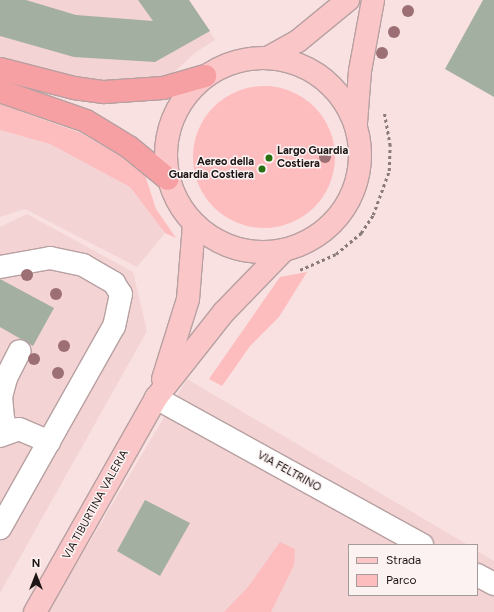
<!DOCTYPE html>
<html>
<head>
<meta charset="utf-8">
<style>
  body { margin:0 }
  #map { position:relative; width:494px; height:612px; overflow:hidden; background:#f9e1e1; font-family:Figtree,sans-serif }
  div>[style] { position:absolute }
  .built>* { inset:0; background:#f3d3d4 }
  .green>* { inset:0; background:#fdbcbe }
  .round { border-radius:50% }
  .building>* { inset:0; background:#a3afa0 }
  .path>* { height:2.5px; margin-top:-1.25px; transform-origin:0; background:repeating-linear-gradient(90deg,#8a7a7a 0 3px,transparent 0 6px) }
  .roads { filter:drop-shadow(1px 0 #b7a0a1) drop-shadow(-1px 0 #b7a0a1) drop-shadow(0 1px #b7a0a1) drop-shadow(0 -1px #b7a0a1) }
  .minor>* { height:22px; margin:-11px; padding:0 11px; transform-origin:11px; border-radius:11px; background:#fff }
  .major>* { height:22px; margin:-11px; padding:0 11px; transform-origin:11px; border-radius:11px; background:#fac6c8 }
  .major>.ring { margin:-11px; padding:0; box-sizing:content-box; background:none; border:22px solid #fac6c8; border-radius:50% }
  .highway>* { height:22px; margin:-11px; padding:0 11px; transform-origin:11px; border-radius:11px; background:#f7a0a4 }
  .trees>* { width:12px; height:12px; margin:-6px; border-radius:50%; background:#9c6f74 }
  .dots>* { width:11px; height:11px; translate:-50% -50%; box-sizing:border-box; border:2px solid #fcf2f2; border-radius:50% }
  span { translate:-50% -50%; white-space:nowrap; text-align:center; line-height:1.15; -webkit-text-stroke:3px #fcf2f2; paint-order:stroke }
  .poi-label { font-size:11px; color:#1d1515; font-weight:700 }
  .left { translate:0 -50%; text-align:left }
  .right { translate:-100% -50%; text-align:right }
  .street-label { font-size:11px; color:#1d1515 }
  .legend { position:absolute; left:348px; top:544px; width:130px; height:52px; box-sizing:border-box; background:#fcf2f2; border:1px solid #a39a9a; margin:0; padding:5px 7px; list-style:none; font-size:12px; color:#1d1515 }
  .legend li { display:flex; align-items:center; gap:8px; height:20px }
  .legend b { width:20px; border:1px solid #a39a9a }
  .north { position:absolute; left:16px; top:556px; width:40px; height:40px; -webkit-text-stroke:3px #fcf2f2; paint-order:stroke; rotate:0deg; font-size:11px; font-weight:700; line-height:16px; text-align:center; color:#1d1515 }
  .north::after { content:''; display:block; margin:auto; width:14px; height:18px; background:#1d1515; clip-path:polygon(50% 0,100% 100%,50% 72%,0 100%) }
</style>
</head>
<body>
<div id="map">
  <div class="built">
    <div style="clip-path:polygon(0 0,189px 0,215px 40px,196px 52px,171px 75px,151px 81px,107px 83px,80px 79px,0 58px)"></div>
    <div style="clip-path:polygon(0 130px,50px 144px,130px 187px,165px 233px,137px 267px,25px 209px,0 217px)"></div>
    <div style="clip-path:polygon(27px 214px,133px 272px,147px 331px,0 593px,0 227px)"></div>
    <div style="clip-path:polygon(187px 379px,468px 545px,349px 545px,349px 595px,477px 595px,477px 551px,494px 561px,494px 612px,48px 612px)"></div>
  </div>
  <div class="green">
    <div class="round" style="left:193px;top:86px;width:142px;height:142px"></div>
    <div style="clip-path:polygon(0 104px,81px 133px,122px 157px,145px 175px,156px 209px,176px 238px,165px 233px,130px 187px,50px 144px,0 130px)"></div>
    <div style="clip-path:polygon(307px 272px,279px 317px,250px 346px,222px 386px,209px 379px,280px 277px)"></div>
    <div style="clip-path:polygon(280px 542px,295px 549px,294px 565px,271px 612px,224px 612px,248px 587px)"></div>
  </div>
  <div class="building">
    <div style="clip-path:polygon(0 0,26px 0,76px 15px,153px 21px,138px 0,189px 0,210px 31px,155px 62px,74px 57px,0 36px)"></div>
    <div style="clip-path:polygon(483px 0,494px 0,494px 97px,445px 69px)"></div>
    <div style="clip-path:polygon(0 279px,54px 308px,33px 346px,0 327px)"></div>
    <div style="clip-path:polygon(145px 500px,190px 523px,160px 576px,117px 551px)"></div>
  </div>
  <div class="path">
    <div style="left:300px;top:270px;width:39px;rotate:-24deg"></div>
    <div style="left:336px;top:254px;width:33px;rotate:-40deg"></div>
    <div style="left:361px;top:233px;width:22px;rotate:-56deg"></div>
    <div style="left:373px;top:215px;width:47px;rotate:-70deg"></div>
    <div style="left:389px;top:171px;width:25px;rotate:-88deg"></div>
    <div style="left:390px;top:146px;width:34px;rotate:-100deg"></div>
  </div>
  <div class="roads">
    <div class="minor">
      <div style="left:0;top:267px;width:51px;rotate:-10.2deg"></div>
      <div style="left:50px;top:258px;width:34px;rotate:12deg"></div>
      <div style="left:83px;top:265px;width:36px;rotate:30deg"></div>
      <div style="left:114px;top:283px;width:13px;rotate:58deg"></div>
      <div style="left:121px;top:294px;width:33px;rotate:102deg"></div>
      <div style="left:114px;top:326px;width:232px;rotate:119.4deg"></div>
      <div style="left:156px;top:398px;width:304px;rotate:28.9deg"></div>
      <div style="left:9px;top:432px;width:14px;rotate:-115deg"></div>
      <div style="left:3px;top:419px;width:22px;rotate:-95deg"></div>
      <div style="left:1px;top:397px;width:20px;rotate:-75deg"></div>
      <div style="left:6px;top:378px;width:30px;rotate:-63deg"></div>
      <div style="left:0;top:436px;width:20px;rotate:-20deg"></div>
      <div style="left:19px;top:429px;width:33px;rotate:23deg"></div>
      <div style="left:477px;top:575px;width:19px;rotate:28deg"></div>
    </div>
    <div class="major">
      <div style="left:269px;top:57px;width:33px;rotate:-29deg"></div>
      <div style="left:298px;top:41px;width:65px;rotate:-39.4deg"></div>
      <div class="ring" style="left:166px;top:58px;width:172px;height:172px"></div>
      <div style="left:356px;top:123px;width:52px;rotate:-85.6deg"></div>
      <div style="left:360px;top:71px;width:72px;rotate:-79.6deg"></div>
      <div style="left:163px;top:379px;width:84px;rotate:-72.6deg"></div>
      <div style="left:188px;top:299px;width:75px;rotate:-85.4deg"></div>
      <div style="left:35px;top:612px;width:246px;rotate:-60.5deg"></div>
      <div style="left:156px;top:398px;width:110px;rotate:-51.7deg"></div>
      <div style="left:224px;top:312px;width:86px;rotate:-45.9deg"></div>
    </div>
    <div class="highway">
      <div style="left:0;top:69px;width:76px;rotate:14.4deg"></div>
      <div style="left:74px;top:88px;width:30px;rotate:8deg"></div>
      <div style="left:104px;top:92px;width:59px;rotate:-3.9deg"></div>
      <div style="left:163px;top:88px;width:44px;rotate:-15.9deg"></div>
      <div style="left:0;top:91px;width:91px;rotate:19.2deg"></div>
      <div style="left:86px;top:121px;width:50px;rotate:31.2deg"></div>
      <div style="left:129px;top:147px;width:50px;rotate:39.4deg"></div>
    </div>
  </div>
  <div class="trees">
    <div style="left:408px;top:11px"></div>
    <div style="left:394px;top:32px"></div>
    <div style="left:382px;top:53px"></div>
    <div style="left:325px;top:157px"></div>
    <div style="left:27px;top:275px"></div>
    <div style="left:56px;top:294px"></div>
    <div style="left:64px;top:346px"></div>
    <div style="left:34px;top:359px"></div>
    <div style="left:58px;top:373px"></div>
  </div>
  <div class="dots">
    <div style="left:269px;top:158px;background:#276f10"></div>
    <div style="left:262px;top:169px;background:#276f10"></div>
  </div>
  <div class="poi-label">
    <span class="left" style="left:277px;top:158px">Largo Guardia<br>Costiera</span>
    <span class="right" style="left:254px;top:169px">Aereo della<br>Guardia Costiera</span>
  </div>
  <div class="street-label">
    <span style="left:289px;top:472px;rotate:29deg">VIA FELTRINO</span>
    <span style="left:96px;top:505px;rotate:-61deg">VIA TIBURTINA VALERIA</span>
  </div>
  <ul class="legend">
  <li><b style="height:5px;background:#fac6c8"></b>Strada</li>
  <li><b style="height:11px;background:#fdbcbe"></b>Parco</li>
  </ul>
  <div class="north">N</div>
</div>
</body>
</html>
